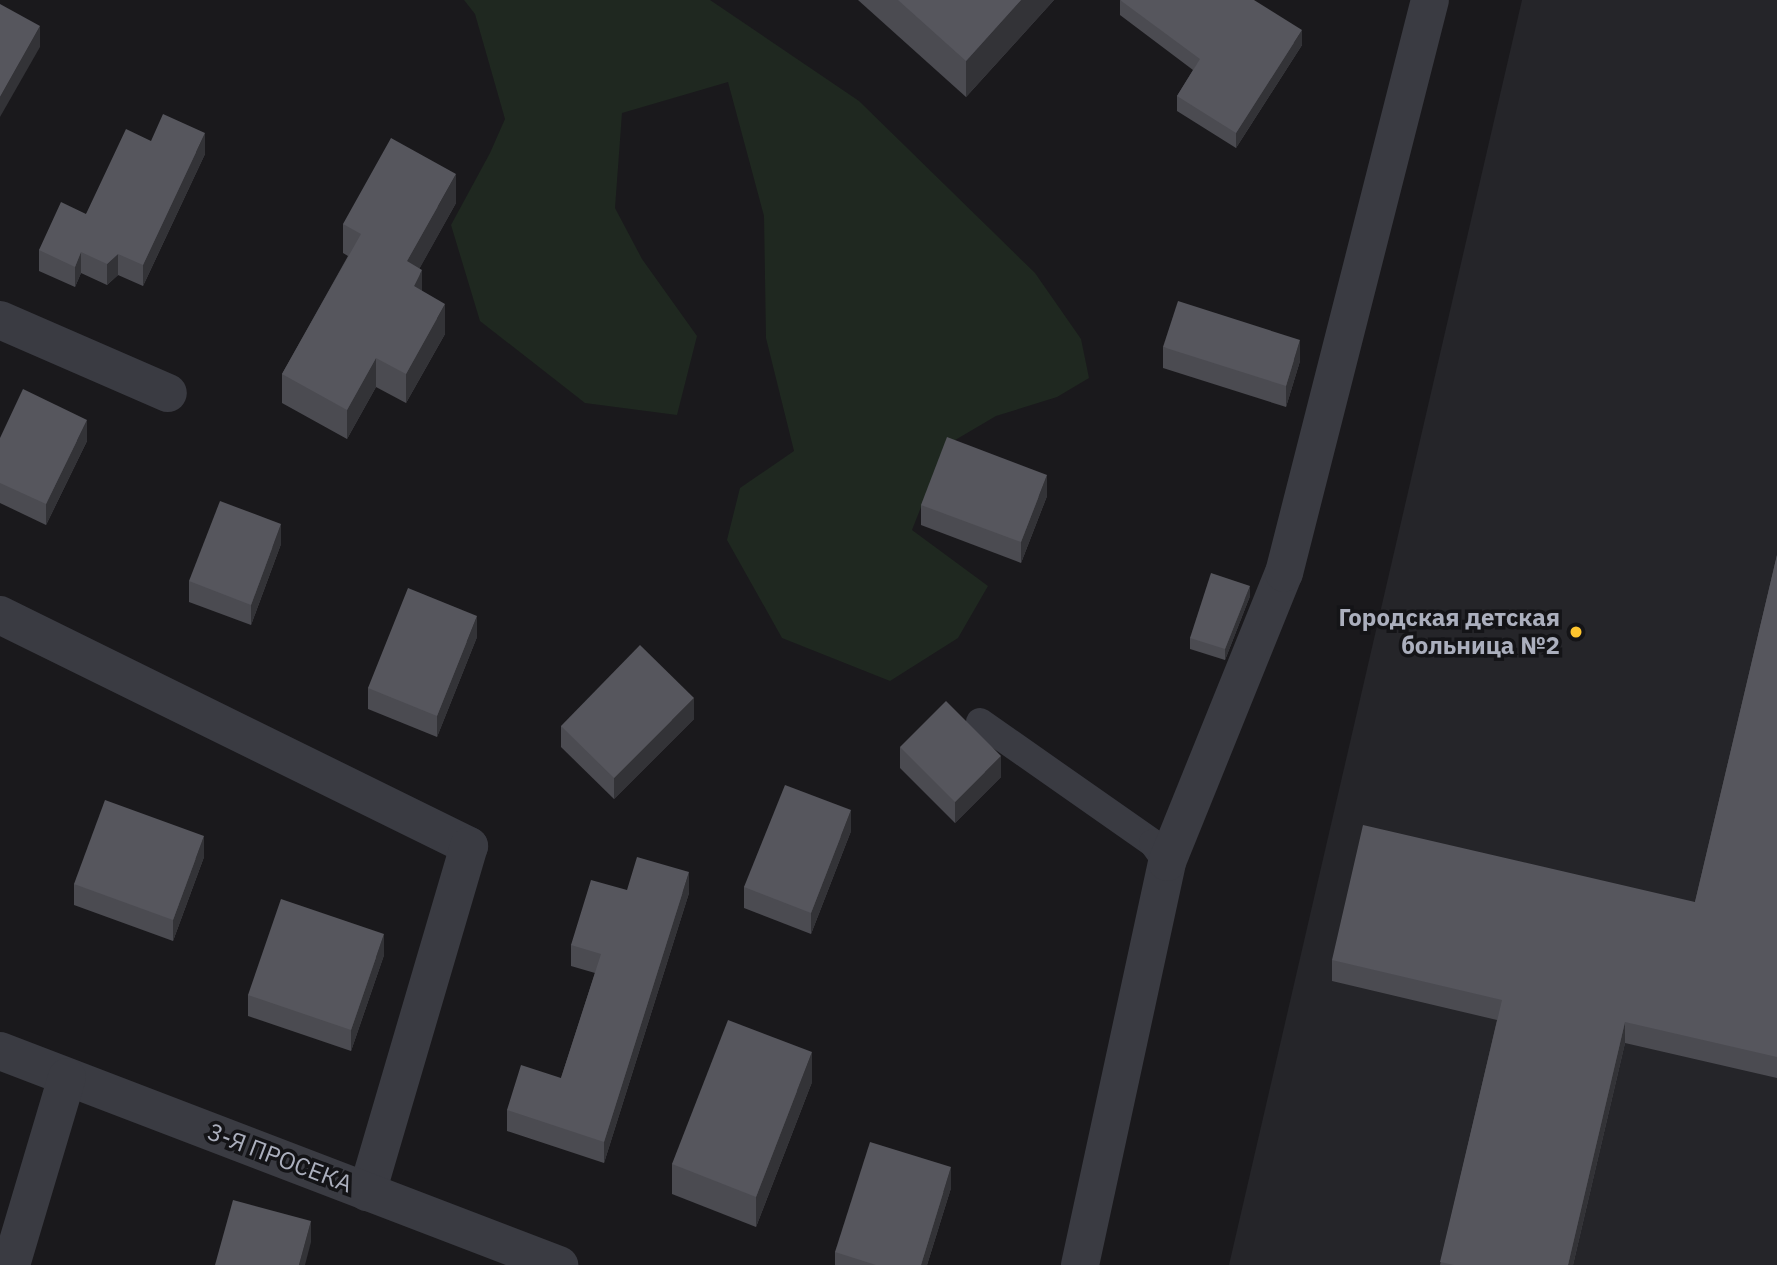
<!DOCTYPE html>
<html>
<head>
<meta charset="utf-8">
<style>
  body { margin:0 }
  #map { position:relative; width:1777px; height:1265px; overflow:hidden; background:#1a191c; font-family:"IBM Plex Sans",sans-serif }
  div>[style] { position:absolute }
  .built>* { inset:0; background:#252529 }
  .green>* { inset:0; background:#1f2820 }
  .service>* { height:28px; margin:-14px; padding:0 14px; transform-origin:14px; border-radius:14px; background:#3a3b42 }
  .minor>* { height:38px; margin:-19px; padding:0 19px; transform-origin:19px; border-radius:19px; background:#3a3b42 }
  .wall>* { inset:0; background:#4b4b51 }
  .shaded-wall>* { inset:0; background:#333337 }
  .building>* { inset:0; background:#56565d }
  .dots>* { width:19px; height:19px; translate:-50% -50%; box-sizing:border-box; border:4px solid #141417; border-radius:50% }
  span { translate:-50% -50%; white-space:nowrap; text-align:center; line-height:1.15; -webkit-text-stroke:7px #141417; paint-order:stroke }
  .poi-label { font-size:24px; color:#abafbd; font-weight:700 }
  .right { translate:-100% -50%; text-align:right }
  .street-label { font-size:24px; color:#abafbd }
</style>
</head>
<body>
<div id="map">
  <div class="built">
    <div style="clip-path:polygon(1522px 0,1777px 0,1777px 1265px,1229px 1265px)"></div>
  </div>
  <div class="green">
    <div style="clip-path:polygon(464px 0,710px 0,859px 101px,1035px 273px,1081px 339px,1089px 378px,1057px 397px,996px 416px,945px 446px,912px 530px,988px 586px,958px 638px,890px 681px,782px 638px,727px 540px,740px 488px,794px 451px,766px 338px,764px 216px,728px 82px,622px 113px,615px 208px,642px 259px,697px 336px,677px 415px,585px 403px,480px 321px,451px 225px,490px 153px,505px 119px,475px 14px)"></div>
  </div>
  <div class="service">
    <div style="left:980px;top:722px;width:211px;rotate:35deg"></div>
    <div style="left:1153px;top:843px;width:24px;rotate:54deg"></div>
  </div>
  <div class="minor">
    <div style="left:0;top:320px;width:183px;rotate:23.5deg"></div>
    <div style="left:0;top:615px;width:523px;rotate:26.22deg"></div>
    <div style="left:469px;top:846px;width:361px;rotate:106.4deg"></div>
    <div style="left:0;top:1051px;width:599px;rotate:20.95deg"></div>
    <div style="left:11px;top:1265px;width:196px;rotate:-73.4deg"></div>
    <div style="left:1080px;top:1265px;width:412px;rotate:-77.8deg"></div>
    <div style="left:1167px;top:862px;width:312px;rotate:-68deg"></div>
    <div style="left:1284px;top:573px;width:591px;rotate:-75.71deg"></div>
  </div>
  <div class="wall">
    <div style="clip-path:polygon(858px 0,1054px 0,966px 97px)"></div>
    <div style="clip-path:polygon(1120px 0,1302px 45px,1236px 148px,1177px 111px,1177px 96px,1193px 70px,1120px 15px)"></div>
    <div style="clip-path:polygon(151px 141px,205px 154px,143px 286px,118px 275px,107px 285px,81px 273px,75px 287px,39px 271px,39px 250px,86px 214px)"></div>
    <div style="clip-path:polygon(456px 203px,419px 269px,422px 291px,445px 334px,406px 403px,376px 387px,347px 439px,282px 403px,282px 374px,348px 256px,343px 253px,343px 224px)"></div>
    <div style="clip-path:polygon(1163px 347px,1300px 361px,1286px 407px,1163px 368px)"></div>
    <div style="clip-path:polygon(0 438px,87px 441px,46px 525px,0 503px)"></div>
    <div style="clip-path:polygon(1047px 496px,1021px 563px,921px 525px,921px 505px)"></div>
    <div style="clip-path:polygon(281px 544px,251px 625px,189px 602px,189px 581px)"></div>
    <div style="clip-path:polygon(1777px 555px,1777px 1078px,1625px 1043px,1573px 1265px,1440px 1265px,1497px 1020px,1332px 981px,1332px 960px,1695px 902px)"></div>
    <div style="clip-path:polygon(1250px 596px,1225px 660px,1190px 649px,1190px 638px)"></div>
    <div style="clip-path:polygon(477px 637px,437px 737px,368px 709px,368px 688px)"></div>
    <div style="clip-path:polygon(694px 719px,614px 799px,561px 747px,561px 726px)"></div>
    <div style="clip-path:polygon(900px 747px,1001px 777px,955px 823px,900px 768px)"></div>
    <div style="clip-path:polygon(851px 831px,811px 934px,744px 908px,744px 887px)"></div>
    <div style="clip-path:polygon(204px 857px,173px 941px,74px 905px,74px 884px)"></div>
    <div style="clip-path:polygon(627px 890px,689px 893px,604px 1163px,507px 1131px,507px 1110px,561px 1078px,595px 973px,571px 966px,571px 945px)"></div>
    <div style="clip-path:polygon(384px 955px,351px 1051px,248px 1016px,248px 995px)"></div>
    <div style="clip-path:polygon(812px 1082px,756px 1227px,672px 1194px,672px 1164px)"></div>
    <div style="clip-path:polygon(951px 1188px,927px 1265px,835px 1265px,835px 1252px)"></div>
  </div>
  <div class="shaded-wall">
    <div style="clip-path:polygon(1021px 0,1054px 0,966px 97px,966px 61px)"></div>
    <div style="clip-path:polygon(40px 26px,40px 47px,0 117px,0 97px)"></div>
    <div style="clip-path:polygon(1302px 30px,1302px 45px,1236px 148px,1236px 133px)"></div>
    <div style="clip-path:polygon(205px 133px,205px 154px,143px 286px,143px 265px)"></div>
    <div style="clip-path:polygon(456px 174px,456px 203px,407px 291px,407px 261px)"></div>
    <div style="clip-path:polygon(81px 252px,81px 273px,75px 287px,75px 267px)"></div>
    <div style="clip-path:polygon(118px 254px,118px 275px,107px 285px,107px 264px)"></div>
    <div style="clip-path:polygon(422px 270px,422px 300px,414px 286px)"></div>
    <div style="clip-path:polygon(445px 304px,445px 334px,406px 403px,406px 374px)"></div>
    <div style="clip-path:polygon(1300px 340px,1300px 361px,1286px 407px,1286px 386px)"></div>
    <div style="clip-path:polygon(376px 358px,376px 387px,347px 439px,347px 410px)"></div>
    <div style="clip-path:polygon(87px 420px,87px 441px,46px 525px,46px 504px)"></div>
    <div style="clip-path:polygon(1047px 475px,1047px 496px,1021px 563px,1021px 542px)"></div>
    <div style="clip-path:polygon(281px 524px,281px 544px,251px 625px,251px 605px)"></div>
    <div style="clip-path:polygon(1250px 586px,1250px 596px,1225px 660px,1225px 649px)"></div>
    <div style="clip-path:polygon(477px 616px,477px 637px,437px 737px,437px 716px)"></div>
    <div style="clip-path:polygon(694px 698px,694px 719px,614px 799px,614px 778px)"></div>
    <div style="clip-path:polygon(1001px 756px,1001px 777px,955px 823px,955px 802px)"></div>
    <div style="clip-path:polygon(851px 810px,851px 831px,811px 934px,811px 913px)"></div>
    <div style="clip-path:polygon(204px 836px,204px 857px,173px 941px,173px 920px)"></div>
    <div style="clip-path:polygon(689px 872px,689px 893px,604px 1163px,604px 1142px)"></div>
    <div style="clip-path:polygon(384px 934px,384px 955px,351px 1051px,351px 1030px)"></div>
    <div style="clip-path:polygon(1625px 1022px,1625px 1043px,1573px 1265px,1568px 1265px)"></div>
    <div style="clip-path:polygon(812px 1052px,812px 1082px,756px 1227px,756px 1197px)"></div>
    <div style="clip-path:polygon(951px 1167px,951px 1188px,927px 1265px,921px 1265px)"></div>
    <div style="clip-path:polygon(311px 1221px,311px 1242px,305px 1265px,299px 1265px)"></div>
  </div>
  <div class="building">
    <div style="clip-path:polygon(898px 0,1021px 0,966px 61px)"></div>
    <div style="clip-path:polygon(1120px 0,1254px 0,1302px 30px,1236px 133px,1177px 96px,1200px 59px)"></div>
    <div style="clip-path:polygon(0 4px,40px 26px,0 97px)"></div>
    <div style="clip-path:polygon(163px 114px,205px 133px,143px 265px,118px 254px,107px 264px,81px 252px,75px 267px,39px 250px,61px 202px,86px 214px,126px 129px,151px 141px)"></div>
    <div style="clip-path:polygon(391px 138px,456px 174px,407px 261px,422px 270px,414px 286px,445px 304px,406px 374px,376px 358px,347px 410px,282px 374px,361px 234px,343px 224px)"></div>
    <div style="clip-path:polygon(1178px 301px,1300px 340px,1286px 386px,1163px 347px)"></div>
    <div style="clip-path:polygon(23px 389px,87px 420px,46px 504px,0 483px,0 438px)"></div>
    <div style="clip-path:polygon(947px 437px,1047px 475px,1021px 542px,921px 505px)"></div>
    <div style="clip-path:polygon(220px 501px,281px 524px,251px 605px,189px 581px)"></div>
    <div style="clip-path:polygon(1777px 555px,1777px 1057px,1625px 1022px,1568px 1265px,1454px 1265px,1440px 1262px,1502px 1000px,1332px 960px,1363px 825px,1695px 902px)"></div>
    <div style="clip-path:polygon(1211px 573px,1250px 586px,1225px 649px,1190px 638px)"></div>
    <div style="clip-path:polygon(408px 588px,477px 616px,437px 716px,368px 688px)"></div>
    <div style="clip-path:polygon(640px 645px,694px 698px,614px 778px,561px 726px)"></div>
    <div style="clip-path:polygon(946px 701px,1001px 756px,955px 802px,900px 747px)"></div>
    <div style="clip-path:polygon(785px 785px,851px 810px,811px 913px,744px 887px)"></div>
    <div style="clip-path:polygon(105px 800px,204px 836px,173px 920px,74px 884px)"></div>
    <div style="clip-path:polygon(637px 857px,689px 872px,604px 1142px,507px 1110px,521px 1065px,561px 1078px,601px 954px,571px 945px,591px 880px,627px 890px)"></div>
    <div style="clip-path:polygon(281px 899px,384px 934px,351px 1030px,248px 995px)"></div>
    <div style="clip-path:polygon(728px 1020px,812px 1052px,756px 1197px,672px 1164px)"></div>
    <div style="clip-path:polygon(870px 1142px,951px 1167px,921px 1265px,876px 1265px,835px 1252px)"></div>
    <div style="clip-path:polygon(233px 1200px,311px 1221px,299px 1265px,215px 1265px)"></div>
  </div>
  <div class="dots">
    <div style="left:1576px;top:632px;background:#ffc52e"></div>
  </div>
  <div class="poi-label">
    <span class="right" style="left:1560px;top:632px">Городская детская<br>больница №2</span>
  </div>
  <div class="street-label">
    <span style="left:280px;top:1158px;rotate:21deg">3-Я ПРОСЕКА</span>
  </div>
</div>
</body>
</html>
